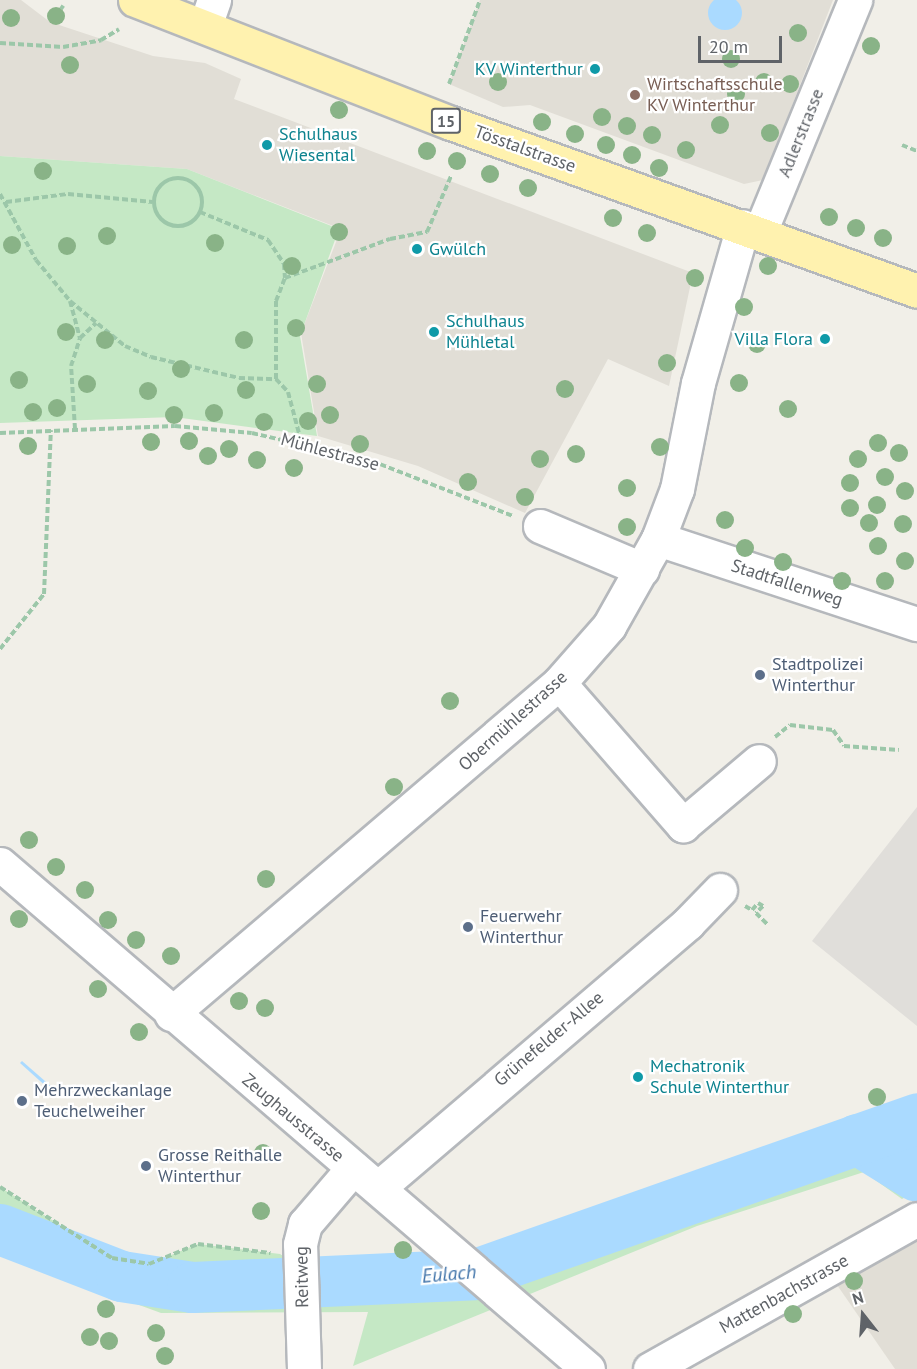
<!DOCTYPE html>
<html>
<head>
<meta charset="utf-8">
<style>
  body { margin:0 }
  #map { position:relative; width:917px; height:1369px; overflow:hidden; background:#f1efe8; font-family:"PT Sans",sans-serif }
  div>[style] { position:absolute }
  .industrial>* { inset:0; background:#e0deda }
  .education>* { inset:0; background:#e1ded6 }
  .green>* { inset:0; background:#c5e8c5 }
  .water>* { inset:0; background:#aadaff }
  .round { border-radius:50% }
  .river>* { height:51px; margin:-25.5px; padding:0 25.5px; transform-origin:25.5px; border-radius:25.5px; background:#aadaff }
  .path>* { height:4px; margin-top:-2px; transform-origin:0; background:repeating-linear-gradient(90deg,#9cc7a9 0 6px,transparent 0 9px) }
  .path>.ring { margin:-2px; padding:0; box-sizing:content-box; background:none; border:4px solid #9cc7a9; border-radius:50% }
  .roads { filter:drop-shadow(2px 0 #b5b8bc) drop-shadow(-2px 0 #b5b8bc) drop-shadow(0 2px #b5b8bc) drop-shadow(0 -2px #b5b8bc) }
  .minor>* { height:33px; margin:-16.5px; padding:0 16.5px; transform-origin:16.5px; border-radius:16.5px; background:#fff }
  .major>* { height:33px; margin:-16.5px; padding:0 16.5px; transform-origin:16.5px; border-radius:16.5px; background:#fff2af }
  .trees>* { width:18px; height:18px; margin:-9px; border-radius:50%; background:#89b387 }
  .dots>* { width:16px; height:16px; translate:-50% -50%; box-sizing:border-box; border:3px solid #fff; border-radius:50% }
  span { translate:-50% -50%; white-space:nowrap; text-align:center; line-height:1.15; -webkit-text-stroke:4.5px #fff; paint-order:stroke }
  .shield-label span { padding:2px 4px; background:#fff; border:2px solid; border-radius:4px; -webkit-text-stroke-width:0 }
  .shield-label { font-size:16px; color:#5f6368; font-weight:700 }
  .culture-label { font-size:18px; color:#0d838f }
  .right { translate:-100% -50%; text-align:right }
  .left { translate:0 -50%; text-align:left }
  .education-label { font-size:18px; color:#785e54 }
  .street-label { font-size:18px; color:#5f6368 }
  .service-label { font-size:18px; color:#4e5e75 }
  .water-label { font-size:20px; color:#4174aa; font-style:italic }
  .north { position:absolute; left:833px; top:1285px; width:60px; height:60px; -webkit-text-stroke:4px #fff; paint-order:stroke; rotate:343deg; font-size:16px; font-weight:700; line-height:24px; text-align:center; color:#5f6368 }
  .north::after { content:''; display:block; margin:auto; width:21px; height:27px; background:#5f6368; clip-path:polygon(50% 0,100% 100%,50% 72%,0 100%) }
  .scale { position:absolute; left:698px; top:36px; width:84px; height:27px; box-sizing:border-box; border:3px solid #5f6368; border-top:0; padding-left:8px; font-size:18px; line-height:21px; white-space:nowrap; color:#5f6368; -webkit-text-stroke:4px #fff; paint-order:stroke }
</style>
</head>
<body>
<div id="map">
  <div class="industrial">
    <div style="clip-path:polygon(917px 807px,917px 1026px,812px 941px)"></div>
  </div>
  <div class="education">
    <div style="clip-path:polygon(0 0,21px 0,50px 22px,153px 56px,205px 63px,241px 79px,234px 99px,693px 273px,669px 386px,608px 359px,525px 513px,418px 466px,318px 436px,301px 333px,341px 229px,187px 169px,0 156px)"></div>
    <div style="clip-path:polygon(480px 0,833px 0,763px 180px,744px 184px,530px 105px,503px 107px,449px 84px)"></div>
    <div style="clip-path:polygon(917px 1236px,917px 1369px,895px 1369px,835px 1282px)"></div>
  </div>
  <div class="green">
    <div style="clip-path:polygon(0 156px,187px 169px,339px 229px,300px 336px,317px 436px,174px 417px,0 423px)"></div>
    <div style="clip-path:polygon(917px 1094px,917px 1190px,902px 1199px,864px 1172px,697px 1226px,353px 1366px,368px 1312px,161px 1313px,0 1254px,0 1187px,112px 1258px,149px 1264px,198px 1244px,280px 1254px,300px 1267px,464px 1261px)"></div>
  </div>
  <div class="water">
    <div class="round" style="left:708px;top:-4px;width:34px;height:34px"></div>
    <div style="clip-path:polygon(22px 1061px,61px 1095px,59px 1098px,20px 1063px)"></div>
  </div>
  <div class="river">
    <div style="left:857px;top:1139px;width:70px;rotate:31.7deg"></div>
    <div style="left:0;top:1229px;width:130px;rotate:21.2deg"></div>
    <div style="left:121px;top:1276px;width:72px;rotate:8.8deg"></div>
    <div style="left:192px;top:1287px;width:283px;rotate:-2.6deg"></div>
    <div style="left:475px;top:1274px;width:469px;rotate:-19.4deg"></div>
  </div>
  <div class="path">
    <div style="left:61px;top:9px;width:4px;rotate:-56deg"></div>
    <div style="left:0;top:43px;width:63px;rotate:3.6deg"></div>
    <div style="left:63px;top:47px;width:39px;rotate:-10deg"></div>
    <div style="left:101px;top:40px;width:21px;rotate:-31deg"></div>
    <div style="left:449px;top:84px;width:90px;rotate:-69.7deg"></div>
    <div style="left:902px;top:145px;width:16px;rotate:22deg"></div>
    <div class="ring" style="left:154px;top:178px;width:44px;height:44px"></div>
    <div style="left:0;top:194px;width:75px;rotate:61.4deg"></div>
    <div style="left:36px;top:260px;width:53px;rotate:50.3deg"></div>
    <div style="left:70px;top:301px;width:71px;rotate:39.3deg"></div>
    <div style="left:125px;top:346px;width:28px;rotate:23deg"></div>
    <div style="left:151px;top:357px;width:90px;rotate:13.4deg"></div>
    <div style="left:239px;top:378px;width:37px;rotate:2deg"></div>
    <div style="left:276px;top:379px;width:18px;rotate:47deg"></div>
    <div style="left:288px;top:392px;width:51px;rotate:75.1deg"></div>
    <div style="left:6px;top:202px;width:63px;rotate:-7.4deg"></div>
    <div style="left:68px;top:194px;width:85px;rotate:5.4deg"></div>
    <div style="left:200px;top:212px;width:74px;rotate:22.4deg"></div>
    <div style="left:268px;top:240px;width:29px;rotate:56deg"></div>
    <div style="left:284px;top:264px;width:14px;rotate:86deg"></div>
    <div style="left:70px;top:301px;width:38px;rotate:75deg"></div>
    <div style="left:276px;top:379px;width:78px;rotate:-90deg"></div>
    <div style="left:276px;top:301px;width:25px;rotate:-69deg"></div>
    <div style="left:285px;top:278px;width:112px;rotate:-20.4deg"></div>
    <div style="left:390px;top:239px;width:38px;rotate:-11deg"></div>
    <div style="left:427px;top:232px;width:61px;rotate:-66.8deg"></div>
    <div style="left:75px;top:429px;width:63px;rotate:-93.6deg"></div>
    <div style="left:71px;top:366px;width:29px;rotate:-72deg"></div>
    <div style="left:80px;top:338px;width:22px;rotate:-43deg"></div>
    <div style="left:0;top:433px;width:175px;rotate:-2.3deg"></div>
    <div style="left:175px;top:426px;width:77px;rotate:5.2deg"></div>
    <div style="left:252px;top:433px;width:123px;rotate:13.1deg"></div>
    <div style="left:372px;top:461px;width:151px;rotate:21.3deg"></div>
    <div style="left:0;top:649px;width:70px;rotate:-51.3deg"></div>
    <div style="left:44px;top:594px;width:164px;rotate:-87.6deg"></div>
    <div style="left:775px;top:737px;width:19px;rotate:-39deg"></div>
    <div style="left:790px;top:725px;width:43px;rotate:6.6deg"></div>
    <div style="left:833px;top:730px;width:19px;rotate:55deg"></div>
    <div style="left:844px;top:746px;width:55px;rotate:4.2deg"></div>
    <div style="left:745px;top:906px;width:8px;rotate:30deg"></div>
    <div style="left:752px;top:910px;width:9px;rotate:-49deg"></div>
    <div style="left:758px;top:903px;width:6px;rotate:31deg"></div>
    <div style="left:763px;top:906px;width:10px;rotate:135deg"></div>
    <div style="left:756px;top:913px;width:17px;rotate:45deg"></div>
    <div style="left:0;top:1187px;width:133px;rotate:32.4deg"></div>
    <div style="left:112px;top:1258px;width:37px;rotate:9deg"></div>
    <div style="left:149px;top:1264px;width:53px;rotate:-22.2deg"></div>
    <div style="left:198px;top:1244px;width:73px;rotate:7.1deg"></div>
  </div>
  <div class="roads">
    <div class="minor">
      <div style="left:205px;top:26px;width:28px;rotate:-71deg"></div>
      <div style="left:760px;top:232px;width:251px;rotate:-67.7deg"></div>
      <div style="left:540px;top:526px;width:111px;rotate:22.9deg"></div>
      <div style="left:658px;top:539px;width:273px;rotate:18.2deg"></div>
      <div style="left:559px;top:683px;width:189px;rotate:48.9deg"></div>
      <div style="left:683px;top:825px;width:99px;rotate:-40.1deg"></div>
      <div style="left:0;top:864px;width:775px;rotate:40.66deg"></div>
      <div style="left:171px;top:1014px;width:510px;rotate:-40.47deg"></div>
      <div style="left:559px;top:683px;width:76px;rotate:-48.7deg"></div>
      <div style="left:609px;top:626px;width:100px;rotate:-60.6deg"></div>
      <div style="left:658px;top:539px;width:53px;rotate:-69.2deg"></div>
      <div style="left:677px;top:489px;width:108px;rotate:-78.8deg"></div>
      <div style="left:698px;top:383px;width:163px;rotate:-74deg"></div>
      <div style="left:378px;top:1188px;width:408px;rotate:-40.5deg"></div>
      <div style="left:688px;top:923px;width:46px;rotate:-45.9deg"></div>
      <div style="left:304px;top:1369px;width:125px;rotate:-91.8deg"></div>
      <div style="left:300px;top:1244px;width:21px;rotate:-76deg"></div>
      <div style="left:305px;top:1224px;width:74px;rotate:-49.4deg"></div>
      <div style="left:650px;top:1369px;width:306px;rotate:-29.3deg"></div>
    </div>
    <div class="major">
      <div style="left:135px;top:0;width:339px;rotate:21.3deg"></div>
      <div style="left:451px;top:123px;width:495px;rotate:19.8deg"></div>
    </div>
  </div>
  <div class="trees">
    <div style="left:56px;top:16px"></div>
    <div style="left:11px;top:18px"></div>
    <div style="left:798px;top:33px"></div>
    <div style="left:871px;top:46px"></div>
    <div style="left:731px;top:59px"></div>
    <div style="left:70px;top:65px"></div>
    <div style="left:498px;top:82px"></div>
    <div style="left:764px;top:82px"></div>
    <div style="left:790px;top:84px"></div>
    <div style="left:736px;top:94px"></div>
    <div style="left:339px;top:110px"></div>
    <div style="left:602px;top:117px"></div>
    <div style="left:542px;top:122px"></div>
    <div style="left:720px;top:125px"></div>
    <div style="left:627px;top:126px"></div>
    <div style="left:770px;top:133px"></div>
    <div style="left:575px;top:134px"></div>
    <div style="left:652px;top:135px"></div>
    <div style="left:606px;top:145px"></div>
    <div style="left:686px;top:150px"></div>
    <div style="left:427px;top:151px"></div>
    <div style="left:632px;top:155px"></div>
    <div style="left:457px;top:161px"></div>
    <div style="left:659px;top:168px"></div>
    <div style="left:43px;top:171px"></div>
    <div style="left:490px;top:174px"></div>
    <div style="left:528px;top:188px"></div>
    <div style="left:829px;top:217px"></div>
    <div style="left:613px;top:218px"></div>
    <div style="left:856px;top:228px"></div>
    <div style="left:339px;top:232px"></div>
    <div style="left:647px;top:233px"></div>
    <div style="left:107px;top:236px"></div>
    <div style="left:883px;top:238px"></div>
    <div style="left:215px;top:243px"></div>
    <div style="left:12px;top:245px"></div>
    <div style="left:67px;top:246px"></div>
    <div style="left:292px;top:266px"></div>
    <div style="left:768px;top:266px"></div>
    <div style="left:695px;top:278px"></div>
    <div style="left:744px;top:307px"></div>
    <div style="left:296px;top:328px"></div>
    <div style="left:66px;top:332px"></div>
    <div style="left:105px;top:340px"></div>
    <div style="left:244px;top:340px"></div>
    <div style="left:757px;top:344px"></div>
    <div style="left:667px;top:363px"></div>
    <div style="left:181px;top:369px"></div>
    <div style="left:19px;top:380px"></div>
    <div style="left:739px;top:383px"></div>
    <div style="left:87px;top:384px"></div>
    <div style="left:317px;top:384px"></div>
    <div style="left:565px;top:389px"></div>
    <div style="left:246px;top:390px"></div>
    <div style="left:148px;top:391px"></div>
    <div style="left:57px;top:408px"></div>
    <div style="left:788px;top:409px"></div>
    <div style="left:33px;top:412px"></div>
    <div style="left:214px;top:413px"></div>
    <div style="left:174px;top:415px"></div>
    <div style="left:330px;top:415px"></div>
    <div style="left:308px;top:421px"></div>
    <div style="left:264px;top:422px"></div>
    <div style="left:189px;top:441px"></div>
    <div style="left:151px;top:442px"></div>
    <div style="left:878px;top:443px"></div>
    <div style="left:360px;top:444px"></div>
    <div style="left:28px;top:446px"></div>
    <div style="left:660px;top:447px"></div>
    <div style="left:229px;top:449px"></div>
    <div style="left:899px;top:453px"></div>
    <div style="left:576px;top:454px"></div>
    <div style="left:208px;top:456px"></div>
    <div style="left:540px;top:459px"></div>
    <div style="left:858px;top:459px"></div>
    <div style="left:257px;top:460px"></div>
    <div style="left:294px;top:468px"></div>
    <div style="left:885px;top:477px"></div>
    <div style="left:468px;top:482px"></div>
    <div style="left:850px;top:483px"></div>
    <div style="left:627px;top:488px"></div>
    <div style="left:905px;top:491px"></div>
    <div style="left:525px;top:497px"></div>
    <div style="left:877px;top:505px"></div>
    <div style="left:850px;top:508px"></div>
    <div style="left:725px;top:520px"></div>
    <div style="left:869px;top:523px"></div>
    <div style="left:903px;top:524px"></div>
    <div style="left:627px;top:527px"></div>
    <div style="left:878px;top:546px"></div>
    <div style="left:745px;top:548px"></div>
    <div style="left:905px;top:561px"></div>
    <div style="left:783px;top:562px"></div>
    <div style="left:842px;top:581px"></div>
    <div style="left:885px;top:581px"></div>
    <div style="left:450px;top:701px"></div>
    <div style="left:394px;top:787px"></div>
    <div style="left:29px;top:840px"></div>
    <div style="left:56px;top:867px"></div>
    <div style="left:266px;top:879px"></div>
    <div style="left:85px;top:890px"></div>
    <div style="left:19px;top:919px"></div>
    <div style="left:108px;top:920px"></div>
    <div style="left:136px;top:940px"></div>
    <div style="left:171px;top:956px"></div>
    <div style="left:98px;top:989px"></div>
    <div style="left:239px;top:1001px"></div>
    <div style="left:265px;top:1008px"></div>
    <div style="left:139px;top:1032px"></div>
    <div style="left:877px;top:1097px"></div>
    <div style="left:263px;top:1153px"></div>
    <div style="left:261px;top:1211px"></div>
    <div style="left:403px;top:1250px"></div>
    <div style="left:854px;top:1281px"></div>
    <div style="left:106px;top:1309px"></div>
    <div style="left:793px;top:1314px"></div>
    <div style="left:156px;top:1333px"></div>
    <div style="left:90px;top:1337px"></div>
    <div style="left:109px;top:1341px"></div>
    <div style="left:165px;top:1356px"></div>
  </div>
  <div class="dots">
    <div style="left:595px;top:69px;background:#0f9aa8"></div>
    <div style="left:635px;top:95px;background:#8d6e63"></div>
    <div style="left:267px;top:145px;background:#0f9aa8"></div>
    <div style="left:417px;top:249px;background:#0f9aa8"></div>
    <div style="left:434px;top:332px;background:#0f9aa8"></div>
    <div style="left:825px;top:339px;background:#0f9aa8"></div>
    <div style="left:760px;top:675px;background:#5c6f8a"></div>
    <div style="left:468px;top:927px;background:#5c6f8a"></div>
    <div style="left:638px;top:1077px;background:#0f9aa8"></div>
    <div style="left:22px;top:1101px;background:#5c6f8a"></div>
    <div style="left:146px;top:1166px;background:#5c6f8a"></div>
  </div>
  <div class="shield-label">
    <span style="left:446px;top:121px">15</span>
  </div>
  <div class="culture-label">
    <span class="right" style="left:583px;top:69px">KV Winterthur</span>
    <span class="left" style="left:279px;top:145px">Schulhaus<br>Wiesental</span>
    <span class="left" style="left:429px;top:249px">Gwülch</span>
    <span class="left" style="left:446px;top:332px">Schulhaus<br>Mühletal</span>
    <span class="right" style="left:813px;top:339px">Villa Flora</span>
    <span class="left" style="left:650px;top:1077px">Mechatronik<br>Schule Winterthur</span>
  </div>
  <div class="education-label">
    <span class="left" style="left:647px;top:95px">Wirtschaftsschule<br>KV Winterthur</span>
  </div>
  <div class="street-label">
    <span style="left:801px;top:133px;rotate:-68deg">Adlerstrasse</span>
    <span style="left:525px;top:149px;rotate:20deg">Tösstalstrasse</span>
    <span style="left:330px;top:452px;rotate:15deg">Mühlestrasse</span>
    <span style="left:787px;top:583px;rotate:18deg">Stadtfallenweg</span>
    <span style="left:513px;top:721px;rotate:-42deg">Obermühlestrasse</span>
    <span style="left:549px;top:1039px;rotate:-40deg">Grünefelder-Allee</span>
    <span style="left:293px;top:1118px;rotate:40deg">Zeughausstrasse</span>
    <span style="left:302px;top:1277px;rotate:-91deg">Reitweg</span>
    <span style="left:784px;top:1294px;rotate:-29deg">Mattenbachstrasse</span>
  </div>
  <div class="service-label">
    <span class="left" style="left:772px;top:675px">Stadtpolizei<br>Winterthur</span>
    <span class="left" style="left:480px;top:927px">Feuerwehr<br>Winterthur</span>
    <span class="left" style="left:34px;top:1101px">Mehrzweckanlage<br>Teuchelweiher</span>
    <span class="left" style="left:158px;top:1166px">Grosse Reithalle<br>Winterthur</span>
  </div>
  <div class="water-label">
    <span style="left:449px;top:1274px;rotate:-5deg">Eulach</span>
  </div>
  <div class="north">N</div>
  <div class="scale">20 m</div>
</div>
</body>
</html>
